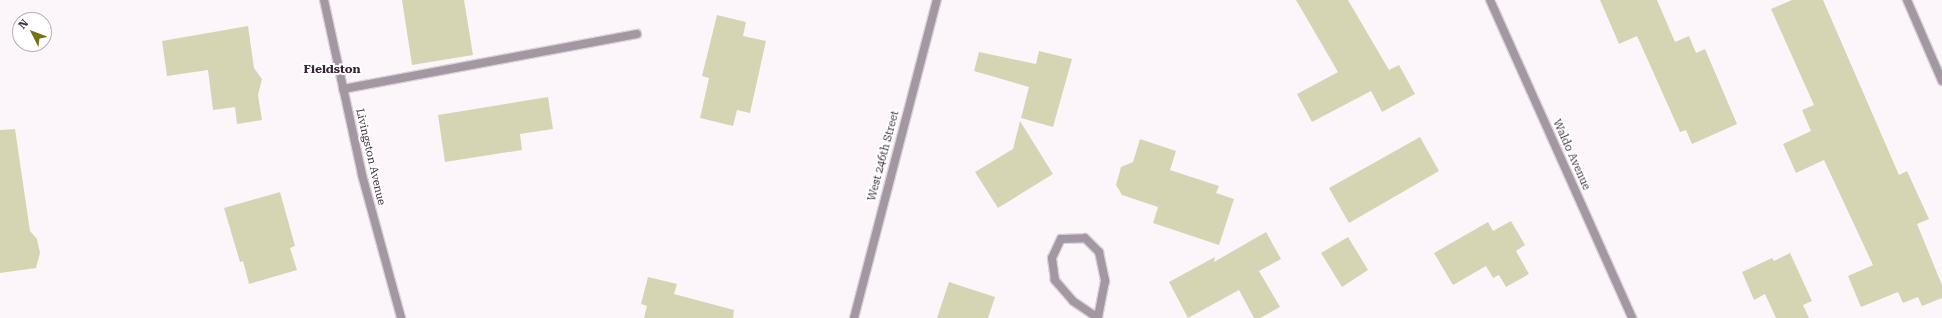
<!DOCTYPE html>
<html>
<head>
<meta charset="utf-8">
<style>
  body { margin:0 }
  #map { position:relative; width:1942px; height:318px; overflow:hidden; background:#fcf6fb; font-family:"Roboto Serif",serif }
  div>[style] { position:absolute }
  .building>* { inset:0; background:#d6d5b3 }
  .roads { filter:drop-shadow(1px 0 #dad3d9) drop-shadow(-1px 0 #dad3d9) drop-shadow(0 1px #dad3d9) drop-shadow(0 -1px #dad3d9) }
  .service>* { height:8px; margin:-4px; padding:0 4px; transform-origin:4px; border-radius:4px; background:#a397a2 }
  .minor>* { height:8px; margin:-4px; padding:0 4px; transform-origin:4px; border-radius:4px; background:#a397a2 }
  span { translate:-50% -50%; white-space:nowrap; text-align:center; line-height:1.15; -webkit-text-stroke:4px #fff; paint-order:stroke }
  .street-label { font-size:11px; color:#403640 }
  .neighbourhood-label { font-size:12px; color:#3a2538; font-weight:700 }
  .north { position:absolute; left:12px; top:12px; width:40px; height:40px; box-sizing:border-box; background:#fff; border:1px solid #b3afb3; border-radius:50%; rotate:312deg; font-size:11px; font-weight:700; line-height:16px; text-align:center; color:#403640 }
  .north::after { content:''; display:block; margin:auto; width:14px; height:18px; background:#777215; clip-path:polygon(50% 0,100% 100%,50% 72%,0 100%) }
</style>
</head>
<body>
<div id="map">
  <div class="building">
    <div style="clip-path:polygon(402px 0,464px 0,473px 55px,412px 65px)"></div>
    <div style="clip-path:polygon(1296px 0,1348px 0,1389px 70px,1399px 65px,1415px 94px,1382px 112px,1371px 91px,1312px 122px,1297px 94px,1338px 72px)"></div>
    <div style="clip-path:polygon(1600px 0,1657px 0,1675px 42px,1689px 36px,1696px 53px,1705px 49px,1737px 124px,1692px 144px,1686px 130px,1680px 132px,1637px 36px,1619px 44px)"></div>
    <div style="clip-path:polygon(1792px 0,1823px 0,1899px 175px,1907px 171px,1929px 219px,1917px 224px,1942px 285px,1942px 298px,1922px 306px,1918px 297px,1903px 303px,1898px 292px,1861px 307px,1848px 276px,1873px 265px,1824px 160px,1796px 173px,1783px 144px,1811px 131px,1802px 110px,1814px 105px,1771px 9px)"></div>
    <div style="clip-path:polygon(717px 15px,746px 22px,743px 36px,766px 41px,750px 113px,737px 110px,733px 126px,700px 118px,709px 78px,702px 76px)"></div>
    <div style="clip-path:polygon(248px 26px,254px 68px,262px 79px,258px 95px,262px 120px,237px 124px,235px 107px,213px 110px,208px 70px,167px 76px,162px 41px)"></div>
    <div style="clip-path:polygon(1039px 51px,1072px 59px,1053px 127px,1021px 118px,1029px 87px,974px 71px,979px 52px,1036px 64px)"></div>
    <div style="clip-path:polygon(548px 97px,553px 129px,520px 134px,522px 150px,445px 162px,438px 115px)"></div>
    <div style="clip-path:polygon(1020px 121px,1053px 174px,998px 208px,975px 172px,1013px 149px)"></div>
    <div style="clip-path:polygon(15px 129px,30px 231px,37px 239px,40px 253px,36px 268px,0 273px,0 130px)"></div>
    <div style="clip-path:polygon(1420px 137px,1439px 171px,1349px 223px,1329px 188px)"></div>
    <div style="clip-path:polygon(1140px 139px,1176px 151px,1170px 170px,1219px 186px,1216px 193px,1234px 199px,1219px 245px,1153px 223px,1158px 207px,1122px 195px,1116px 185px,1121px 167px,1133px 162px)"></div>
    <div style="clip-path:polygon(280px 192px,295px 246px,290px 248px,297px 270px,249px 284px,243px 261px,240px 262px,224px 208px)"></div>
    <div style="clip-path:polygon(1511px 221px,1525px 245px,1516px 251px,1529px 274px,1506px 287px,1499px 275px,1493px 278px,1486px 266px,1453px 285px,1434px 253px,1488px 222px,1493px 231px)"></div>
    <div style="clip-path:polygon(1266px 232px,1281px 259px,1259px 271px,1280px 307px,1260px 318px,1254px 318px,1239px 290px,1188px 318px,1169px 282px,1215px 257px,1214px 262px)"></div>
    <div style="clip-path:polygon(1348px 237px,1368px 270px,1342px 287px,1321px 253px)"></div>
    <div style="clip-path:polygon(1790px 253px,1812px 301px,1803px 305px,1809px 318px,1776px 318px,1765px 294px,1754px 300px,1742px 272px,1772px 258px,1774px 261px)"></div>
    <div style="clip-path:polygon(648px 277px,677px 284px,674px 294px,734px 310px,733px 318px,644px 318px,647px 306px,641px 304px)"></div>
    <div style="clip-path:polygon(949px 282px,995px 297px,988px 318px,937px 318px)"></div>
  </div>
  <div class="roads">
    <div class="service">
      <div style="left:343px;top:89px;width:299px;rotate:-10.6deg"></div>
    </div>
    <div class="minor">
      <div style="left:324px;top:0;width:179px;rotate:77.7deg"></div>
      <div style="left:362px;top:175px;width:148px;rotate:74.7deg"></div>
      <div style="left:1490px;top:0;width:348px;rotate:65.9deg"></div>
      <div style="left:1907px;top:0;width:88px;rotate:66.6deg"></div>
      <div style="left:854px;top:318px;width:329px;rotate:-75.4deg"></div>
      <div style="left:1098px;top:318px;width:30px;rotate:-146deg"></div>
      <div style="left:1073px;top:301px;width:28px;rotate:-131deg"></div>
      <div style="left:1055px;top:280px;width:22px;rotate:-98deg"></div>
      <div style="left:1052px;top:258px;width:21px;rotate:-65deg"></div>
      <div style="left:1061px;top:239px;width:24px;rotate:-2deg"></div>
      <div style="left:1085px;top:238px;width:20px;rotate:45deg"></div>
      <div style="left:1099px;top:252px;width:30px;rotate:78deg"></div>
      <div style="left:1105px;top:281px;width:38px;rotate:101deg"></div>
    </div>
  </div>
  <div class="street-label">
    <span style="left:1571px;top:155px;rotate:66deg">Waldo Avenue</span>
    <span style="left:884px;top:156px;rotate:-75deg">West 246th Street</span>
    <span style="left:370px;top:157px;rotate:77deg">Livingston Avenue</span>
  </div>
  <div class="neighbourhood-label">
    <span style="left:332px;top:70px">Fieldston</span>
  </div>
  <div class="north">N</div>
</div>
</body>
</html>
